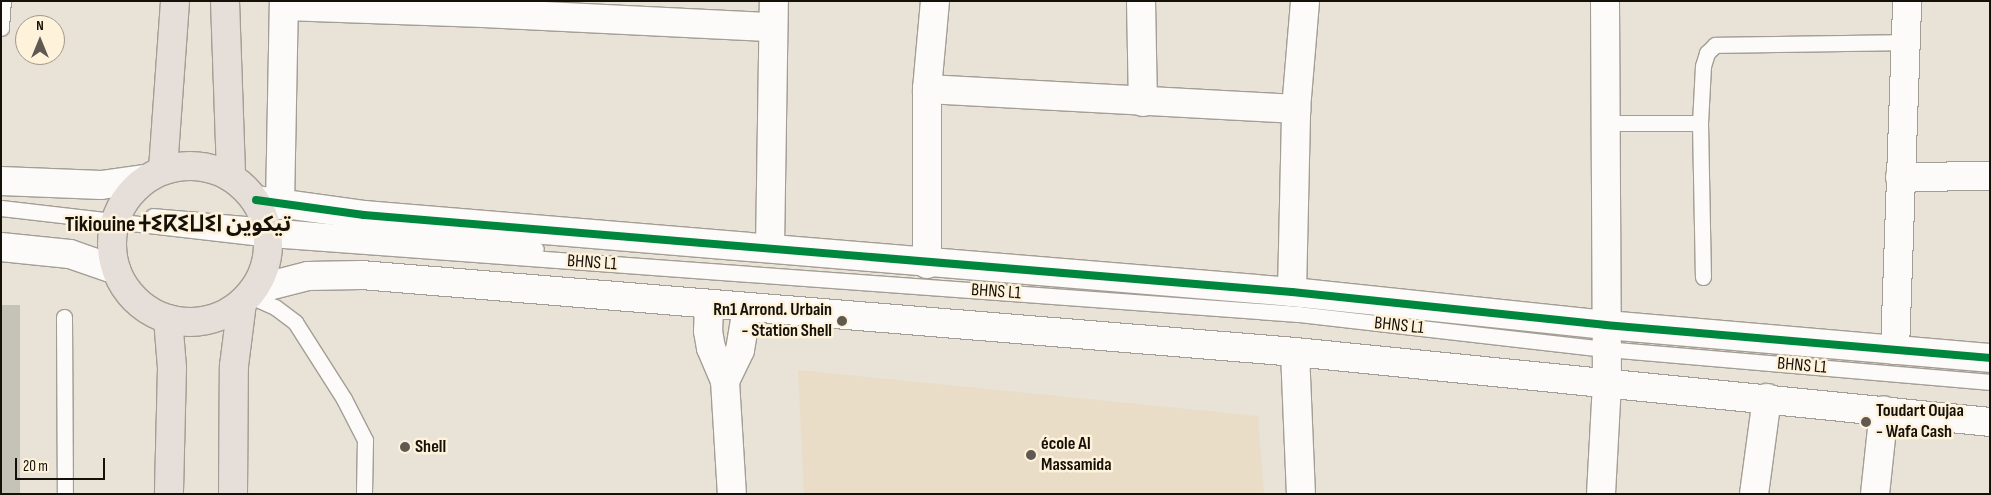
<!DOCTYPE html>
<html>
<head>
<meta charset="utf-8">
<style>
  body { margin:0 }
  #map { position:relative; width:1991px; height:495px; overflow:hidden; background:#e9e2d6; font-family:"Sofia Sans Condensed","Noto Sans Arabic","Noto Sans Tifinagh",sans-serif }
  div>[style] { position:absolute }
  .built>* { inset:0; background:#eaddc8 }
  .building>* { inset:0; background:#c5c2b8 }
  .roads { filter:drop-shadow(1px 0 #a39e95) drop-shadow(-1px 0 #a39e95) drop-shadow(0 1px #a39e95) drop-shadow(0 -1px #a39e95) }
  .service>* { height:15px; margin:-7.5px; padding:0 7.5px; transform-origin:7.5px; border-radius:7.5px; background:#fcfbf9 }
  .minor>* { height:28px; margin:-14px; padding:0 14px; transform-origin:14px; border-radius:14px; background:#fcfbf9 }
  .tertiary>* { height:28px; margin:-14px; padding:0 14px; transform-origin:14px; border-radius:14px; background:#fcfbf9 }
  .trunk>* { height:28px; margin:-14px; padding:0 14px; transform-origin:14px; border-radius:14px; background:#e6ded8 }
  .trunk>.ring { margin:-14px; padding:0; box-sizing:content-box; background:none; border:28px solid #e6ded8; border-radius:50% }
  .cycleway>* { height:8px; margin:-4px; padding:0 4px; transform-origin:4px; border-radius:4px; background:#00873e }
  .dots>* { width:14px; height:14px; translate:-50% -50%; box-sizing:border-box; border:2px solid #fff2db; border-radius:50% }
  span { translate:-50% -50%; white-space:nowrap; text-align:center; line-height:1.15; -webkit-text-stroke:5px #fff2db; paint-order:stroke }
  .street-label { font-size:18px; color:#151109 }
  .poi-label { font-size:18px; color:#151109; font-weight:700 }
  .right { translate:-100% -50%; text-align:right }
  .left { translate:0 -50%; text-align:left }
  .district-label { font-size:22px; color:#151109; font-weight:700 }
  .frame { position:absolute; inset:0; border:2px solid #151109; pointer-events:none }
  .north { position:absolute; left:15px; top:15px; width:50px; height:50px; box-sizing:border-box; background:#fff2db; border:1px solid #a19887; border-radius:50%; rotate:0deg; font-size:14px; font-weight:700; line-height:20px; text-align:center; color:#151109 }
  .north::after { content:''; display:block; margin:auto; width:18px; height:22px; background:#5f5a51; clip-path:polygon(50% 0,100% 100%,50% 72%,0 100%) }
  .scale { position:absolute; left:15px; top:458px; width:90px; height:22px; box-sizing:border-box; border:2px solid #151109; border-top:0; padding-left:6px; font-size:15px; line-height:18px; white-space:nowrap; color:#151109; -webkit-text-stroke:4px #fff2db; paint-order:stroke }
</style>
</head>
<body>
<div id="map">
  <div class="built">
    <div style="clip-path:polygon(798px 370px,1258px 416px,1264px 494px,804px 494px)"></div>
  </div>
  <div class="building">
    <div style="clip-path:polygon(1px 305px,20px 305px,20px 494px,1px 494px)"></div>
  </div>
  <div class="roads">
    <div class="service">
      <div style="left:1px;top:28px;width:27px;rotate:-86deg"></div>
      <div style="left:1606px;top:123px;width:94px"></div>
      <div style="left:1700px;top:123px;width:154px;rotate:88.9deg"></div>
      <div style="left:1700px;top:123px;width:57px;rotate:-87deg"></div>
      <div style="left:1703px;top:66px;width:14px;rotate:-73deg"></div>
      <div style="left:1707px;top:53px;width:11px;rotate:-45deg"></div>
      <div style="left:1715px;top:45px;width:191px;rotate:-0.9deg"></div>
      <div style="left:1px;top:208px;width:271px;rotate:6.6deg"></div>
      <div style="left:270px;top:239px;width:1031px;rotate:4.17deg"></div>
      <div style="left:1298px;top:314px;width:310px;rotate:6.5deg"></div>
      <div style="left:1606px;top:349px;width:385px;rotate:4.9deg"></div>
      <div style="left:153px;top:216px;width:384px;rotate:4.9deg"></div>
      <div style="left:250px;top:296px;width:27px;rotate:24deg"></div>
      <div style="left:275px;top:307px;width:25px;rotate:37deg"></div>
      <div style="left:295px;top:322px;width:91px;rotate:57.5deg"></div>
      <div style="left:344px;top:399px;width:46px;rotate:62.9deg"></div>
      <div style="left:365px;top:440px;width:54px;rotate:91.1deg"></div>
      <div style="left:64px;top:317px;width:177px;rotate:89.7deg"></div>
    </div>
    <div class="minor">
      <div style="left:483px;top:1px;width:12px;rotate:90deg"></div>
      <div style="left:483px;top:13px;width:290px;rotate:2.8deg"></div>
      <div style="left:1141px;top:1px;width:101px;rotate:88.9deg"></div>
      <div style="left:284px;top:6px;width:199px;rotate:2deg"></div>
      <div style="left:927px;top:89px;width:370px;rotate:3.1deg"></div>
      <div style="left:1900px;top:177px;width:90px;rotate:-0.6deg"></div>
      <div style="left:1px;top:181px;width:100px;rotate:2.3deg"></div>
      <div style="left:101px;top:185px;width:43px;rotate:-7.9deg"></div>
      <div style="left:280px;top:205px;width:204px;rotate:-88.9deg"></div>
      <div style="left:1px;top:247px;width:69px;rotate:5.8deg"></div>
      <div style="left:70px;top:254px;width:49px;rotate:19.2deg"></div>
      <div style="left:770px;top:248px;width:247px;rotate:-89.1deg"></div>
      <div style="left:927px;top:264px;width:175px;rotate:-90deg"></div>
      <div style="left:927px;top:89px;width:88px;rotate:-84.8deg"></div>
      <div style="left:1292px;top:292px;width:183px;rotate:-88.7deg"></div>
      <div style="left:1296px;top:109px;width:108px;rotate:-85.2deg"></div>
      <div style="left:709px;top:305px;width:26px;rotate:92deg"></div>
      <div style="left:708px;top:331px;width:17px;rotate:80deg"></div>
      <div style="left:711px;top:348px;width:36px;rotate:67deg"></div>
      <div style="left:725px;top:381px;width:113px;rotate:86.5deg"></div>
      <div style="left:1895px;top:350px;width:349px;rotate:-88deg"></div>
      <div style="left:1295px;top:352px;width:142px;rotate:87.6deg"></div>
      <div style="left:725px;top:381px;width:34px;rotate:-64deg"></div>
      <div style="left:740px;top:350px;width:43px;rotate:-80.5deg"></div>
      <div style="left:1601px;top:494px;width:111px;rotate:-86.9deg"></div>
      <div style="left:1607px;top:383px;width:382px;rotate:-90.3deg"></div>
      <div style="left:1754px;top:494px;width:97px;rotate:-82.3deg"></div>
      <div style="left:1875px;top:494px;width:84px;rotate:-83.9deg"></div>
    </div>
    <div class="tertiary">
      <div style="left:256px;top:200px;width:109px;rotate:7.9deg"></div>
      <div style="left:364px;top:215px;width:931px;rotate:4.74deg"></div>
      <div style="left:1292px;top:292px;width:316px;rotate:6deg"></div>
      <div style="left:1606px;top:325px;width:385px;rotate:4.9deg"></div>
      <div style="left:257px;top:289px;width:53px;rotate:-14.3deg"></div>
      <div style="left:308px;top:276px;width:53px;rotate:-1.1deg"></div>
      <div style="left:361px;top:275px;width:937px;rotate:4.71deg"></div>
      <div style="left:1295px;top:352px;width:699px;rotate:5.75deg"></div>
    </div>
    <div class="trunk">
      <div style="left:225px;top:1px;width:176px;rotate:88deg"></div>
      <div class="ring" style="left:112px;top:166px;width:128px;height:128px"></div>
      <div style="left:163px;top:169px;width:168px;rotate:-85.9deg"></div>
      <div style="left:168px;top:319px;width:49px;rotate:85.3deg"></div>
      <div style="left:172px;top:368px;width:126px;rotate:91.4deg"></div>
      <div style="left:233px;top:494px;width:128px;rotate:-89.6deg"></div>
      <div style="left:234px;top:366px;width:64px;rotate:-82.8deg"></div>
    </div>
  </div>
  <div class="cycleway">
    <div style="left:256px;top:200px;width:109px;rotate:7.9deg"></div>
    <div style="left:364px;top:215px;width:931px;rotate:4.74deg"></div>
    <div style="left:1292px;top:292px;width:316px;rotate:6deg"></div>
    <div style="left:1606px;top:325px;width:385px;rotate:4.9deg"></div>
  </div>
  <div class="dots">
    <div style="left:842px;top:321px;background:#5f5a51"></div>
    <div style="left:1866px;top:422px;background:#5f5a51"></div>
    <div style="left:405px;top:447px;background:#5f5a51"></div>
    <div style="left:1031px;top:455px;background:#5f5a51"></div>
  </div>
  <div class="street-label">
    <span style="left:592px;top:263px;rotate:4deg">BHNS L1</span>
    <span style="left:996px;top:292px;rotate:4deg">BHNS L1</span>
    <span style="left:1399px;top:326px;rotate:6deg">BHNS L1</span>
    <span style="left:1802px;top:366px;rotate:5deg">BHNS L1</span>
  </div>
  <div class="poi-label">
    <span class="right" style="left:832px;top:321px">Rn1 Arrond. Urbain<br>- Station Shell</span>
    <span class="left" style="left:1876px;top:422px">Toudart Oujaa<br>- Wafa Cash</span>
    <span class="left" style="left:1041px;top:455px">école Al<br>Massamida</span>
    <span class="left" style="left:415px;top:447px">Shell</span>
  </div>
  <div class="district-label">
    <span style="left:178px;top:225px">Tikiouine ⵜⵉⴽⵉⵡⵉⵏ تيكوين</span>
  </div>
  <div class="frame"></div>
  <div class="north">N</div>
  <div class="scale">20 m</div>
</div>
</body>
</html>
